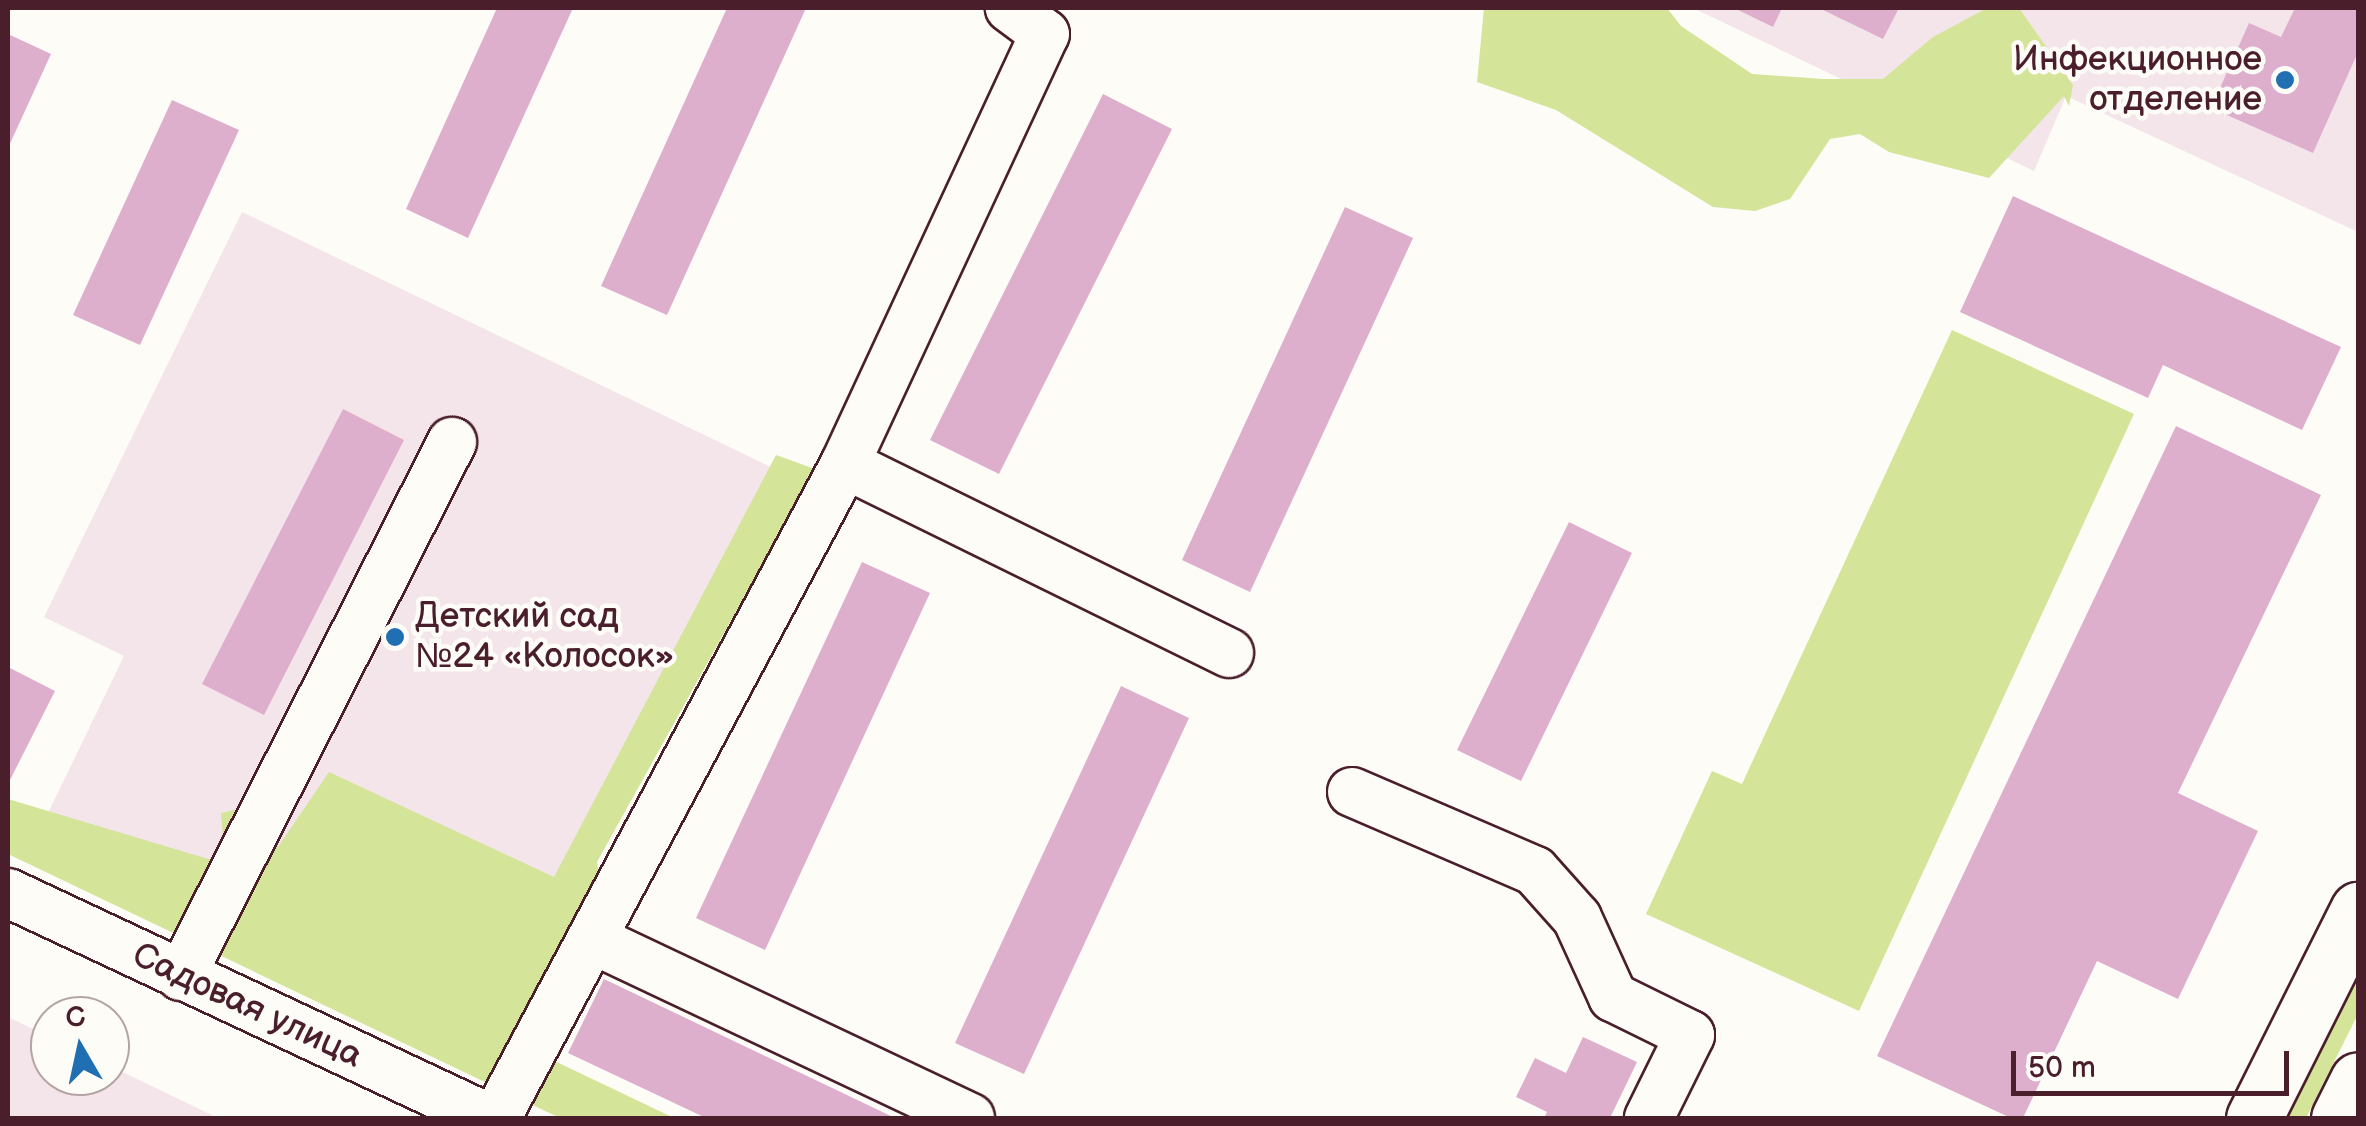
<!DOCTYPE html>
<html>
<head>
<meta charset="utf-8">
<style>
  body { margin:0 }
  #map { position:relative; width:2366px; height:1126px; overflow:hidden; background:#fdfcf7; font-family:"Balsamiq Sans",sans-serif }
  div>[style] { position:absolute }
  .built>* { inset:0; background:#f4e5ea }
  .green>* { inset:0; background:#d4e498 }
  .building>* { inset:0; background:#deaecd }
  .roads { filter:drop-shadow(2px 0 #4a1f2b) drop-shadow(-2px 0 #4a1f2b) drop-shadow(0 2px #4a1f2b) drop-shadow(0 -2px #4a1f2b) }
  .minor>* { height:48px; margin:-24px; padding:0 24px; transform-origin:24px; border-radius:24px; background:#fdfcf7 }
  .major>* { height:55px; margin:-27.5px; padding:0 27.5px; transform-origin:27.5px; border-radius:27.5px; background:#fdfcf7 }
  .dots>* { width:28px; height:28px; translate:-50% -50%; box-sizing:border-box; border:5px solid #fdfcf7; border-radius:50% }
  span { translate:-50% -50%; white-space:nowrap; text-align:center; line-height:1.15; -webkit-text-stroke:9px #fdfcf7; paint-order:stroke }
  .poi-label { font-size:35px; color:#4a1f2b }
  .right { translate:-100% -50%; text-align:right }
  .left { translate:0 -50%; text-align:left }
  .street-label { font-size:35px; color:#4a1f2b }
  .frame { position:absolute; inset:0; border:10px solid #4a1f2b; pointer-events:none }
  .north { position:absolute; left:30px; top:996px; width:100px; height:100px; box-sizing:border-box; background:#fdfcf7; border:2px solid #b5a4a5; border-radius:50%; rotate:351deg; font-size:28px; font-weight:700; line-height:40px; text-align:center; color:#4a1f2b }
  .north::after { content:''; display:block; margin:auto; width:35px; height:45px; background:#1f6fb2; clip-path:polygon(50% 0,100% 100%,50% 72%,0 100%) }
  .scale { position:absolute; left:2011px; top:1051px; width:278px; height:45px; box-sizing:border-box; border:5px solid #4a1f2b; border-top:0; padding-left:12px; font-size:30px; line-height:35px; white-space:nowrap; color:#4a1f2b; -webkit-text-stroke:8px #fdfcf7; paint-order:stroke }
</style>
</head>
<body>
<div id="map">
  <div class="built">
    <div style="clip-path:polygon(1693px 8px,2358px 8px,2358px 232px,2066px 96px,2034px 171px)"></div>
    <div style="clip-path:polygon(242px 212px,785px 474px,497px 1064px,35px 840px,124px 656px,44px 617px)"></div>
    <div style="clip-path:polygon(8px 1017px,50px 1037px,50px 1076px,110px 1076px,110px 1066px,218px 1118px,8px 1118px)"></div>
  </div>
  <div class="green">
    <div style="clip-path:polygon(1484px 8px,1667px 8px,1681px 26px,1752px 74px,1823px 79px,1883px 79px,1933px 37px,1987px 8px,2019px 8px,2073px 85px,2069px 106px,2064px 96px,1989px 178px,1889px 152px,1860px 134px,1830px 139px,1790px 199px,1755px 211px,1713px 207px,1556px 110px,1477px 82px)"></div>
    <div style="clip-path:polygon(1952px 330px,2134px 414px,1859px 1011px,1646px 914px,1712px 771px,1742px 784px)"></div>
    <div style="clip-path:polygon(776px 455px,815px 469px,597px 862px,601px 887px,542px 1055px,674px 1118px,560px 1118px,8px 854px,8px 799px,225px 864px,221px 813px,260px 804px,278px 847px,329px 772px,554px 877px)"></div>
    <div style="clip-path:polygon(2358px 964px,2358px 1014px,2306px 1118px,2280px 1118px)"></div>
  </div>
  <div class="building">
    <div style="clip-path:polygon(497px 8px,573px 8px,468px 238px,406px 209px)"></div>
    <div style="clip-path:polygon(727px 8px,806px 8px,667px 315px,601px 286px)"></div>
    <div style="clip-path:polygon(1734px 8px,1782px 8px,1773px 27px)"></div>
    <div style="clip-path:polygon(1819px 8px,1899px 8px,1883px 39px)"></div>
    <div style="clip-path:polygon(2295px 8px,2358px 8px,2358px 52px,2313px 153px,2211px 108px,2249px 23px,2281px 37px)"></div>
    <div style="clip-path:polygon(8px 34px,51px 54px,8px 148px)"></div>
    <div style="clip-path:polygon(1103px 94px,1172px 129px,999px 474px,930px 440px)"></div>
    <div style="clip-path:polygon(172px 100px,239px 130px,140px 345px,73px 315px)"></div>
    <div style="clip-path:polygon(2013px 196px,2341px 347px,2302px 430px,2163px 365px,2148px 398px,1960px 312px)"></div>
    <div style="clip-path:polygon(1345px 207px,1413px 238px,1250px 592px,1182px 560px)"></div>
    <div style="clip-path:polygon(343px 409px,404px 440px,264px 715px,202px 684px)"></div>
    <div style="clip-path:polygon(2176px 426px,2321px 495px,2178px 793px,2258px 831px,2178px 999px,2097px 961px,2023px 1118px,2011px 1118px,1877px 1056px)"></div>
    <div style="clip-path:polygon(1569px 522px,1632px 553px,1521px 781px,1457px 750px)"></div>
    <div style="clip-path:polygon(862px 562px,930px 593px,765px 950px,696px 918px)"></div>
    <div style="clip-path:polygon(8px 667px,55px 691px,8px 784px)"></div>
    <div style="clip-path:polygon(1121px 686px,1189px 718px,1024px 1074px,955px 1043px)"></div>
    <div style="clip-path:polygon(604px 979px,895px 1118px,706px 1118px,568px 1053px)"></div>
    <div style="clip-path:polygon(1583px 1037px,1637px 1062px,1610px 1118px,1544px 1118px,1547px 1112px,1516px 1097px,1535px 1058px,1566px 1073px)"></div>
  </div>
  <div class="roads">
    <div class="minor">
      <div style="left:845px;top:464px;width:428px;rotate:26.2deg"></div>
      <div style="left:1352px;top:792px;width:199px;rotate:23.3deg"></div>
      <div style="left:1535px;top:871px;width:63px;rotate:48.2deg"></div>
      <div style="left:1577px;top:918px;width:87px;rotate:65.5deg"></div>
      <div style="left:1613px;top:997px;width:86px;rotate:26.3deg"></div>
      <div style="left:1690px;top:1035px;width:93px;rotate:116.3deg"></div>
      <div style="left:8px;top:893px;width:530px;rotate:25.11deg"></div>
      <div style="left:592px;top:939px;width:418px;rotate:25.3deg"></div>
      <div style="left:181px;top:976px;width:599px;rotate:-63.09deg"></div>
      <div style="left:496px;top:1118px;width:741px;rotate:-61.91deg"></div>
      <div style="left:845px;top:464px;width:474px;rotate:-65.1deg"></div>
      <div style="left:1045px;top:34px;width:44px;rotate:-143.4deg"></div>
    </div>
    <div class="major">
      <div style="left:2254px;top:1118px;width:233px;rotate:-63.4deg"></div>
      <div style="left:2339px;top:1118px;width:42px;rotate:-63.4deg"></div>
    </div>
  </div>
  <div class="dots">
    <div style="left:2285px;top:80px;background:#1f6fb2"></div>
    <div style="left:395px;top:637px;background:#1f6fb2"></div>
  </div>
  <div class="poi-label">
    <span class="right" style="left:2262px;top:80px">Инфекционное<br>отделение</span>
    <span class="left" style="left:415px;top:637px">Детский сад<br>№24 «Колосок»</span>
  </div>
  <div class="street-label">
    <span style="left:247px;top:1006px;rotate:25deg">Садовая улица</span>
  </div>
  <div class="frame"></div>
  <div class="north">С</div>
  <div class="scale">50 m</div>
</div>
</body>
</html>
